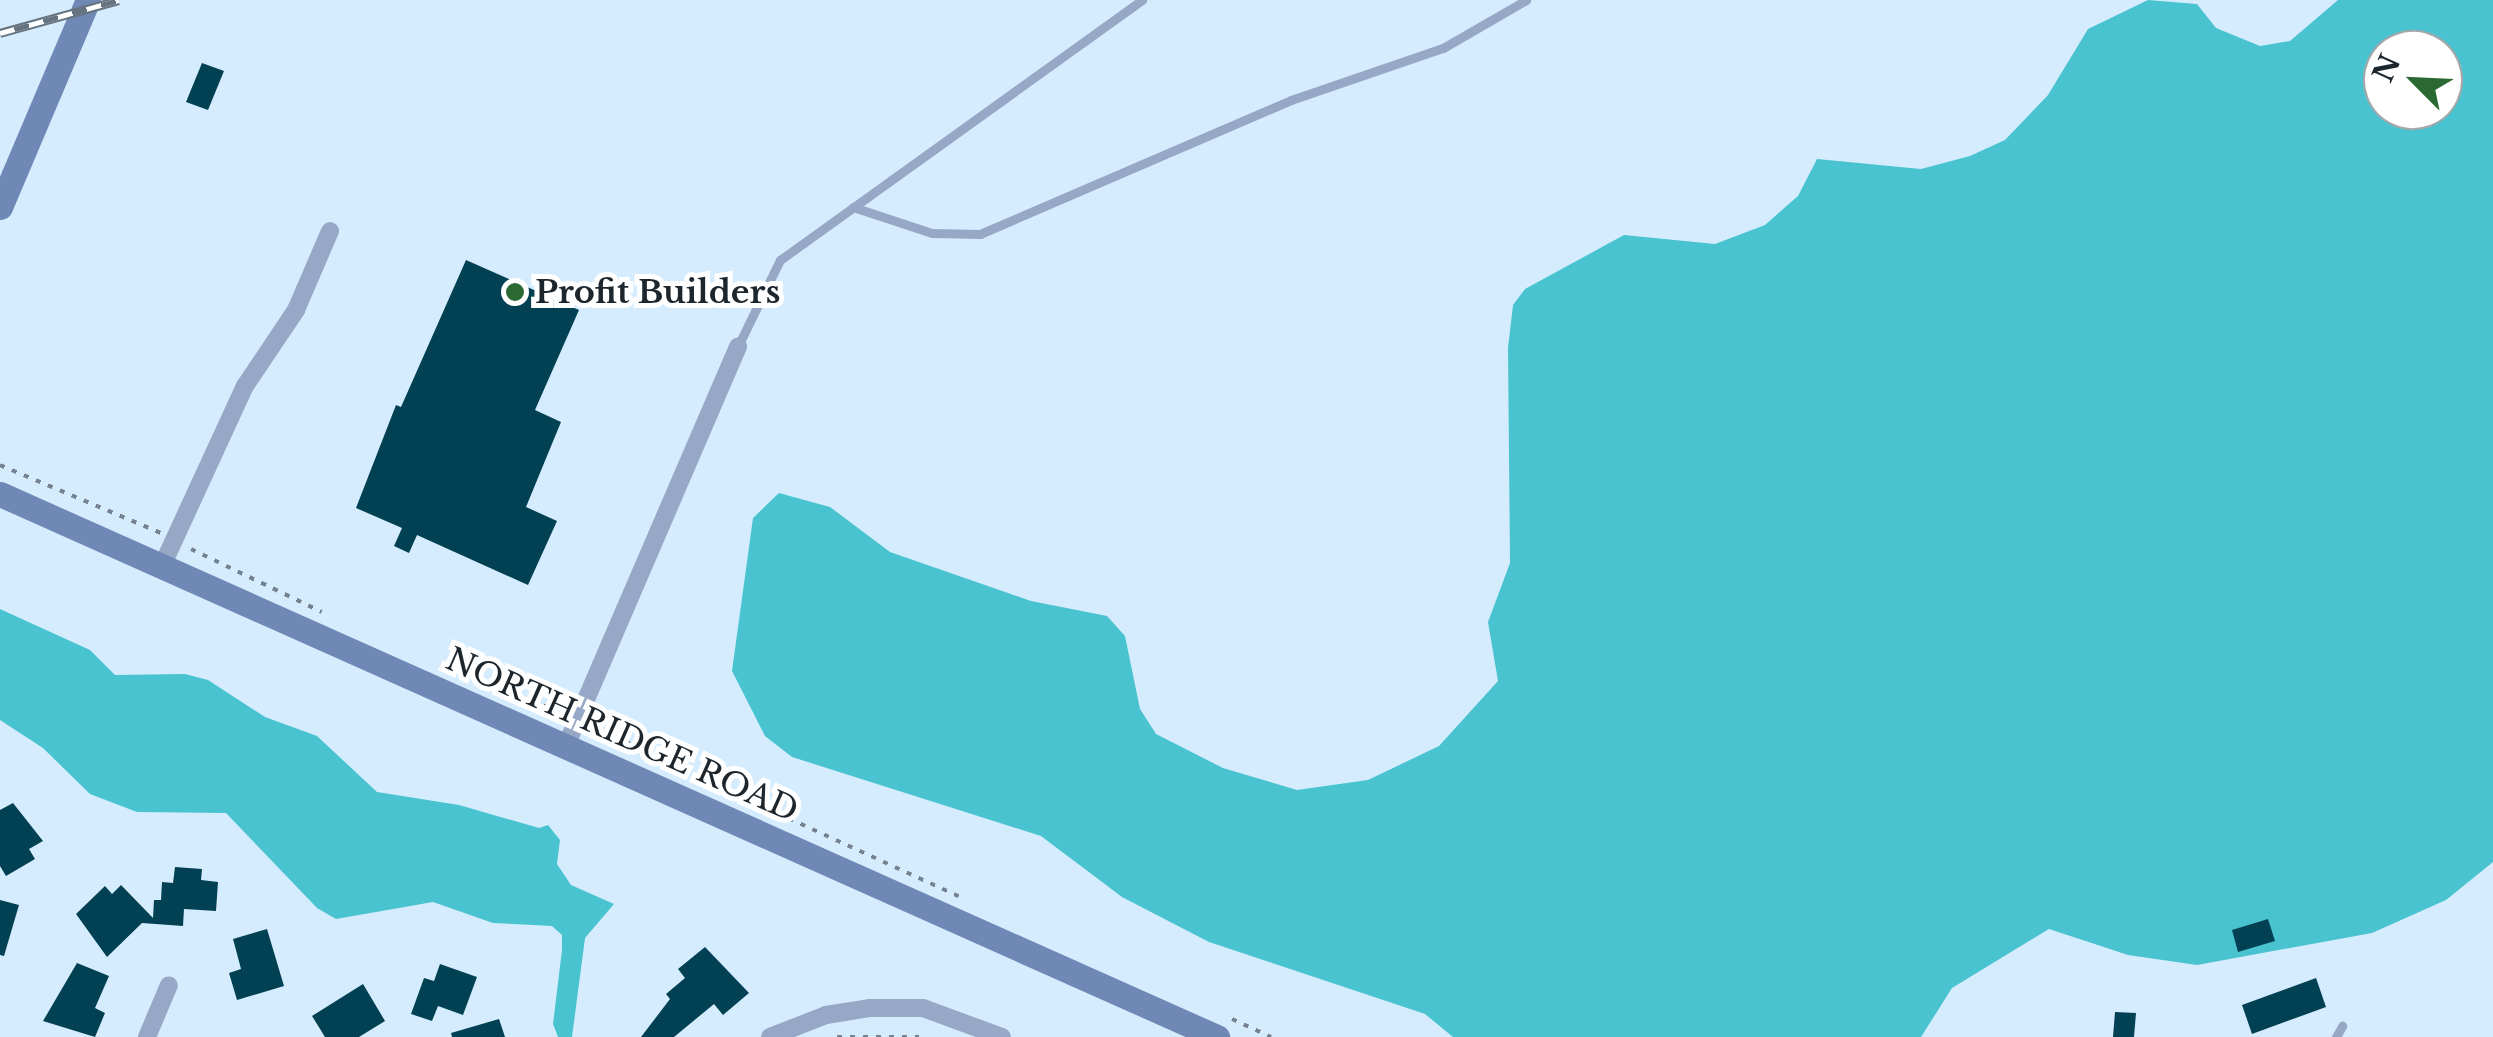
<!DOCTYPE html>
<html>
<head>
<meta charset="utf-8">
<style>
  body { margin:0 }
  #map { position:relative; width:2493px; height:1037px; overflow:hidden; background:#d5ecfe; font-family:"Libre Baskerville",serif }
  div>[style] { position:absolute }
  .water>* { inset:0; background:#49c3cf }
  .building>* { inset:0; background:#024153 }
  .path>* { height:4px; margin-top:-2px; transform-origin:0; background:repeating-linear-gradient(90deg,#73828e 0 5px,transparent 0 13px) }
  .service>* { height:9px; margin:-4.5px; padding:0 4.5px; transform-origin:4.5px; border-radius:4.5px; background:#97a8c7 }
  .minor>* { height:18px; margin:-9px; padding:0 9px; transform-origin:9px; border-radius:9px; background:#97a8c7 }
  .secondary>* { height:25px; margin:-12.5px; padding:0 12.5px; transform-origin:12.5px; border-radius:12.5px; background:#7088b5 }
  .rail>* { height:9px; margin-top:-4.5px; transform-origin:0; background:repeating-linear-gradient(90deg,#fff 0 15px,#66747f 0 30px); box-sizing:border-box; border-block:2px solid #66747f }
  .dots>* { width:28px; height:28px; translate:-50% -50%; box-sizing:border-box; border:5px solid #fff; border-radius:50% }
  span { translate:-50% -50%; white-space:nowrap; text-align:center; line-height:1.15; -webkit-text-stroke:10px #fff; paint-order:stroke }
  .poi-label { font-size:32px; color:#1e262d; font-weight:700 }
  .left { translate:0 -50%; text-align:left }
  .street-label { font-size:32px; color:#1e262d }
  .north { position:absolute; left:2363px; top:30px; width:100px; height:100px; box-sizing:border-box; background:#fff; border:2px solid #a5a8ab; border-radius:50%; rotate:294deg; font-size:28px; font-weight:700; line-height:40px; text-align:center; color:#1e262d }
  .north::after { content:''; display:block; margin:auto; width:35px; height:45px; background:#2a6932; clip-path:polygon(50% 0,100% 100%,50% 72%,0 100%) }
</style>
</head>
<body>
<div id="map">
  <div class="water">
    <div style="clip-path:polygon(evenodd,2148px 0,2197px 4px,2216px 28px,2260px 46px,2290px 41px,2338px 0,2493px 0,2493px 862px,2446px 900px,2372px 933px,2197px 965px,2128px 955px,2049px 929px,1952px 988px,1921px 1037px,1453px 1037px,1425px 1014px,1209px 942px,1122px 897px,1041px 836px,792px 757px,765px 736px,732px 671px,753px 518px,779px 493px,830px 507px,890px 552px,1031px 601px,1107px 616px,1125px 636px,1140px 709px,1156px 734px,1223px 768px,1297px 790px,1368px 780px,1439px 746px,1498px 681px,1488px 622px,1510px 563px,1508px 348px,1513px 305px,1525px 289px,1624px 235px,1715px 244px,1765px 225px,1798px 196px,1817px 159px,1921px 169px,1970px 156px,2005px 140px,2048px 95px,2088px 29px,2148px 0,2383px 50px,2443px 50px,2443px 110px,2383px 110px,2383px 50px)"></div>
    <div style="clip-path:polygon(0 609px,90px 650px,115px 675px,185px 674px,208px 680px,265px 717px,317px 736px,377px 792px,459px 805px,539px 828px,548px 825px,560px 840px,557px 864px,571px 885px,614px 904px,585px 938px,572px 1037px,558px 1037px,553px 1024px,562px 950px,562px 935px,552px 926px,493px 923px,433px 902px,336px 919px,317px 908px,226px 813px,137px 812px,90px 794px,43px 748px,0 720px)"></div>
  </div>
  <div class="building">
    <div style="clip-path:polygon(202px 63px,224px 71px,208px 110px,186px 102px)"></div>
    <div style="clip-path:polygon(466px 260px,579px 310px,535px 410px,561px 422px,526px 507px,557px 521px,528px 585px,417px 535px,409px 553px,394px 546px,402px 528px,356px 508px,396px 405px,401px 407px)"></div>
    <div style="clip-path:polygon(13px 803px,43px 841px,29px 849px,35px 859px,6px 876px,0 866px,0 810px)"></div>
    <div style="clip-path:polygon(175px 867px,202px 869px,201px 880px,218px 882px,216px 911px,184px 909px,183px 926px,142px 923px,107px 957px,76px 914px,105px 886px,112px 894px,121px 885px,153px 918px,154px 900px,161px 900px,162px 882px,173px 883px)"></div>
    <div style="clip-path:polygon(0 900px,19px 905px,4px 956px,0 955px)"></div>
    <div style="clip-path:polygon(2268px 919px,2275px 941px,2238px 952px,2232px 930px)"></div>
    <div style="clip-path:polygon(267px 929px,284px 986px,237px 1000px,229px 973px,241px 969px,233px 939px)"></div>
    <div style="clip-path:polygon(705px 947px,749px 993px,723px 1015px,714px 1004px,674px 1037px,641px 1037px,670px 999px,666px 994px,685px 978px,678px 969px)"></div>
    <div style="clip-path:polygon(77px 963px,109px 976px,95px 1008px,105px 1013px,95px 1037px,43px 1021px)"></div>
    <div style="clip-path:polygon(440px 964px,477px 977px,463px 1015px,438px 1006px,432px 1021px,411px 1014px,424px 978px,434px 981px)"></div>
    <div style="clip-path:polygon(2316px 978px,2326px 1007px,2252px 1034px,2242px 1005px)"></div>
    <div style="clip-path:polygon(363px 984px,385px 1021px,359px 1037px,325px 1037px,312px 1016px)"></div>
    <div style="clip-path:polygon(2115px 1012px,2136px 1013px,2134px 1037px,2113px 1037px)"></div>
    <div style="clip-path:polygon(499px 1019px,505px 1037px,452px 1037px,451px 1033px)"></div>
  </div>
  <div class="path">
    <div style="left:0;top:465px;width:175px;rotate:22.9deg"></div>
    <div style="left:191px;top:549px;width:145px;rotate:25.7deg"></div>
    <div style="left:531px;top:706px;width:34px"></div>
    <div style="left:597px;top:718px;width:48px;rotate:38.3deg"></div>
    <div style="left:635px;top:748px;width:356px;rotate:24.6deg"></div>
    <div style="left:1232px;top:1019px;width:43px;rotate:24.8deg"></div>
    <div style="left:837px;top:1037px;width:82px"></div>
  </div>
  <div class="service">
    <div style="left:853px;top:207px;width:83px;rotate:18.2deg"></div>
    <div style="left:932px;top:233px;width:48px;rotate:1.2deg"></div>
    <div style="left:980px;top:234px;width:339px;rotate:-23.3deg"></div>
    <div style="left:1291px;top:100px;width:161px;rotate:-18.9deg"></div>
    <div style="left:1443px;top:48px;width:96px;rotate:-30deg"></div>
    <div style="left:738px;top:346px;width:96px;rotate:-64deg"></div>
    <div style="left:780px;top:260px;width:446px;rotate:-35.7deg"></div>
    <div style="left:2336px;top:1037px;width:13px;rotate:-61deg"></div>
  </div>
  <div class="minor">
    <div style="left:163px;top:564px;width:196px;rotate:-65.3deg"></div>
    <div style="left:245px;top:386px;width:92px;rotate:-56.1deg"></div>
    <div style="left:296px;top:310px;width:86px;rotate:-66.7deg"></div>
    <div style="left:566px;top:746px;width:435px;rotate:-66.7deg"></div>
    <div style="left:147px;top:1037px;width:56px;rotate:-67.1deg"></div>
    <div style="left:770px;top:1037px;width:60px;rotate:-21.4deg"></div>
    <div style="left:826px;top:1015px;width:45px;rotate:-9deg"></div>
    <div style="left:870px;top:1008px;width:53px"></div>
    <div style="left:923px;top:1008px;width:84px;rotate:20.2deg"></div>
  </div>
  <div class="secondary">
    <div style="left:0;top:207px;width:225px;rotate:-67deg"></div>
    <div style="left:0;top:494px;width:1333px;rotate:24.05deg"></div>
  </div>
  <div class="rail">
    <div style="left:0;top:33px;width:123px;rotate:-15.5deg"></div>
  </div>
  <div class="dots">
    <div style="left:515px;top:292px;background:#2a6932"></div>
  </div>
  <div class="poi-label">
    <span class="left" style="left:535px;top:292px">Profit Builders</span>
  </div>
  <div class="street-label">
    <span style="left:622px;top:735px;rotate:24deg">NORTH RIDGE ROAD</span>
  </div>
  <div class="north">N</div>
</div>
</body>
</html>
